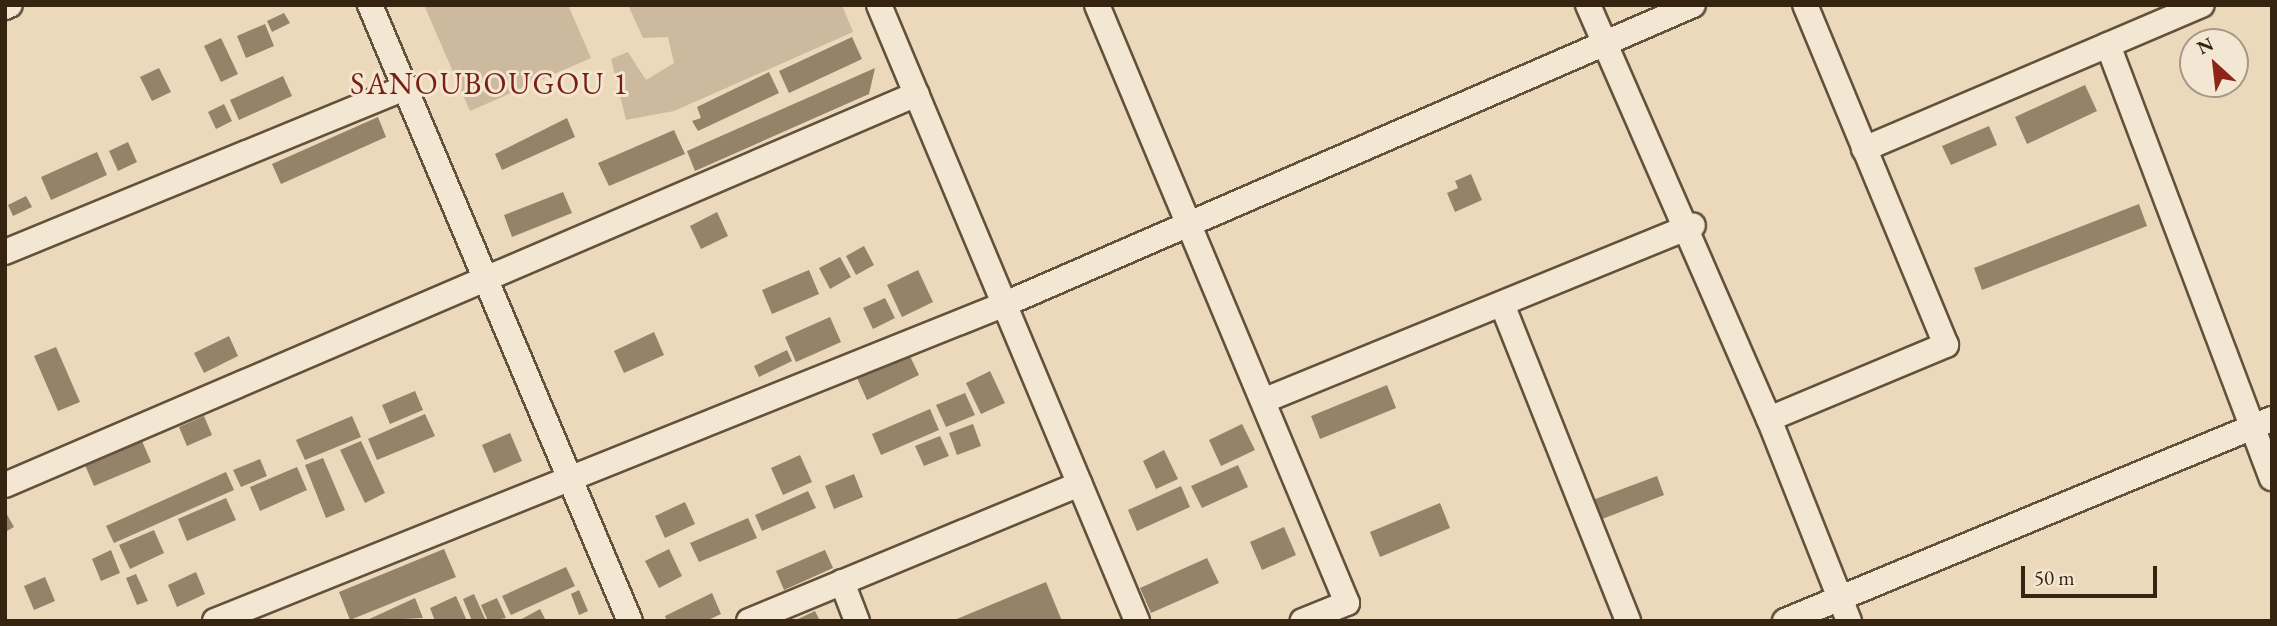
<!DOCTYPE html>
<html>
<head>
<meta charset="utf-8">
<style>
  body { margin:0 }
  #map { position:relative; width:2277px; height:626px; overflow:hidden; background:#ecd9bb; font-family:"EB Garamond",serif }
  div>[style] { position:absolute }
  .green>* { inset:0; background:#cdba9e }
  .building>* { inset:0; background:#948269 }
  .roads { filter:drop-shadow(2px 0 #62513b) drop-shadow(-2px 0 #62513b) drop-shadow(0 2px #62513b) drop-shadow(0 -2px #62513b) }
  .minor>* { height:24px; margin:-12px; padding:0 12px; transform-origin:12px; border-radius:12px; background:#f3e6d3 }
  span { translate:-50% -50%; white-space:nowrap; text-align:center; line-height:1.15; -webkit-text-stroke:6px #f3e6d3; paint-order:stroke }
  .quarter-label { font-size:30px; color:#7a1f14; letter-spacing:2px }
  .frame { position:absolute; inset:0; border:7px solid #342410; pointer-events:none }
  .north { position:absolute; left:2179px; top:28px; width:70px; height:70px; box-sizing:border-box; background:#f3e6d3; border:2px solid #a79885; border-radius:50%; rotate:333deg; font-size:19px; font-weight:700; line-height:28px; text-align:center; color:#342410 }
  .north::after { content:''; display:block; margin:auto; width:24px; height:32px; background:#8f2418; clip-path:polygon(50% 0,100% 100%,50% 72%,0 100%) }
  .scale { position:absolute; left:2021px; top:566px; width:136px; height:32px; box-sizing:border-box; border:4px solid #342410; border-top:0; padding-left:9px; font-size:21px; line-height:24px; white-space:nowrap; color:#342410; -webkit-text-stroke:5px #f3e6d3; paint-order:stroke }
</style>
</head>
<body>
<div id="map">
  <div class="green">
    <div style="clip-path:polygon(424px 5px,568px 5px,591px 58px,470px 111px)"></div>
    <div style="clip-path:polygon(628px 5px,842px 5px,853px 32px,674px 111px,626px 120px,611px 59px,628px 52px,646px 80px,674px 63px,668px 37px,643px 38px)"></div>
  </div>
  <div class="building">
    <div style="clip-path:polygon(284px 13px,290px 23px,272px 32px,267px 21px)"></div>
    <div style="clip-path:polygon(265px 24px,274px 46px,246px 58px,237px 36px)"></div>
    <div style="clip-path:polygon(852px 37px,862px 59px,789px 93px,779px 71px)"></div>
    <div style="clip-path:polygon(221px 38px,238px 74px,221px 82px,204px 46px)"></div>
    <div style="clip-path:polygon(159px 68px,171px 92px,152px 101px,140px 77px)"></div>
    <div style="clip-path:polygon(875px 68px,869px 94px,695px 171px,687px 151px)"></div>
    <div style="clip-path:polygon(769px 72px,779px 93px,698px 131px,692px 121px,701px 118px,697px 107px)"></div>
    <div style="clip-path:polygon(283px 76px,292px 96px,239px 120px,230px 100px)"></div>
    <div style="clip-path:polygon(2085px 85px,2097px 111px,2027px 144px,2015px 117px)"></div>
    <div style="clip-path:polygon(224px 104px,232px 121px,216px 129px,208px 112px)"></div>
    <div style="clip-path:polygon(378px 117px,386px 137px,281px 184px,272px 164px)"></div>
    <div style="clip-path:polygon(567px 118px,575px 137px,502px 170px,495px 154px)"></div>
    <div style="clip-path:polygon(1989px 126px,1997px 145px,1951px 165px,1942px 146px)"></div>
    <div style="clip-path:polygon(674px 130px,685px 154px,609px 186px,598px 163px)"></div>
    <div style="clip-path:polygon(128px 142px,137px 162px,118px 171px,109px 151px)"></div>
    <div style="clip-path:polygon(97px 152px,107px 175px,51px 200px,41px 177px)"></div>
    <div style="clip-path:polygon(1471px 174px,1482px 200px,1455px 212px,1447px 193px,1458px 188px,1455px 181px)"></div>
    <div style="clip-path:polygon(563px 192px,572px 213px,512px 237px,504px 215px)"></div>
    <div style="clip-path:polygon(26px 196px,32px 207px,13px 216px,8px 205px)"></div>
    <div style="clip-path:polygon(2139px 204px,2147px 226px,1982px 290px,1974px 268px)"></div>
    <div style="clip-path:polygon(717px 212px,728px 236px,701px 249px,690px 226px)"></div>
    <div style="clip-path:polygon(864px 246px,874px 265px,856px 275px,846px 256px)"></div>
    <div style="clip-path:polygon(840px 257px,851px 277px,830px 289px,819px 268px)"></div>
    <div style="clip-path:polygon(809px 270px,819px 294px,772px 314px,762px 290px)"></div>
    <div style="clip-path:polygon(918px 270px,933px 302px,902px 317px,887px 285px)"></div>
    <div style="clip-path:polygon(885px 298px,895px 318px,873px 329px,863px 308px)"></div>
    <div style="clip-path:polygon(830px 317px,841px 342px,796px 362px,785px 337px)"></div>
    <div style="clip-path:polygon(654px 332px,664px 355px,624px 373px,614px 351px)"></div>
    <div style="clip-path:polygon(229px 336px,238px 356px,204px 373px,194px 353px)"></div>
    <div style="clip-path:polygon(56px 347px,80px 402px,58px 411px,34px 356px)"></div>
    <div style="clip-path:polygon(787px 350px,792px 361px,759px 377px,754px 366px)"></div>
    <div style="clip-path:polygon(909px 354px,919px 375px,867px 400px,857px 378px)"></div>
    <div style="clip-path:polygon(990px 371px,1005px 403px,981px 414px,966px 383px)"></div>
    <div style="clip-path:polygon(1387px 385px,1396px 408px,1320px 439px,1311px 416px)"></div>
    <div style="clip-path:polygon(415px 391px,423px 410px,390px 424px,382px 405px)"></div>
    <div style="clip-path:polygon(965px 393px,975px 415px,946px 427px,936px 405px)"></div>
    <div style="clip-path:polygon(930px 409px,939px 430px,881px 455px,872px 434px)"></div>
    <div style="clip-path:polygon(425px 414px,435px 436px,377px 460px,368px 439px)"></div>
    <div style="clip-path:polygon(204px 416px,212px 435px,187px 446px,179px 427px)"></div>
    <div style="clip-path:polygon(352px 416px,361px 437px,305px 460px,296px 440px)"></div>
    <div style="clip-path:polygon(973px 424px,981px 446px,957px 455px,949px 433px)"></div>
    <div style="clip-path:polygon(1242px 424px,1255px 450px,1221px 466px,1209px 440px)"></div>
    <div style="clip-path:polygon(510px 433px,522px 461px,494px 473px,482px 445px)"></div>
    <div style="clip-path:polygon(940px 436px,949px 456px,924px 466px,915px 446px)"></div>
    <div style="clip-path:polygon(142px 441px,151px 462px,94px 486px,85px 465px)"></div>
    <div style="clip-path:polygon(361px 441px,385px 493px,365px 503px,340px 450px)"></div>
    <div style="clip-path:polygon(1164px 450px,1178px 479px,1156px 489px,1143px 461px)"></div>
    <div style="clip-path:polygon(800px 455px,812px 482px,783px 495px,771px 468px)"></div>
    <div style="clip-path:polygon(323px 458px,345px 510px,326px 518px,305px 465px)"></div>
    <div style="clip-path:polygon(260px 459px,267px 476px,241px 487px,233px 470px)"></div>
    <div style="clip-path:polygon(1238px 465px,1248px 487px,1202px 508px,1191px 486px)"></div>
    <div style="clip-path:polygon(297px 467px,307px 490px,260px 511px,250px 487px)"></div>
    <div style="clip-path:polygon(226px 472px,234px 490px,114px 543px,106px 526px)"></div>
    <div style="clip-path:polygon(854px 474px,863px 497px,834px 509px,825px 486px)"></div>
    <div style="clip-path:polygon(1657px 476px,1664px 495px,1592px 523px,1582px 504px)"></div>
    <div style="clip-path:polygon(1181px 486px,1190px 507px,1137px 531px,1128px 510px)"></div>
    <div style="clip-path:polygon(808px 491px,816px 508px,762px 531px,755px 515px)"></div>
    <div style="clip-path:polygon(226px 498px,236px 520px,187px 541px,178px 519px)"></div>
    <div style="clip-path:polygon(685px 502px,695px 524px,665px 538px,655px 516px)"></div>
    <div style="clip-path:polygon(1440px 503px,1450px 528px,1380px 557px,1370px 532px)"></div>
    <div style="clip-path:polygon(5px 511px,14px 527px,5px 532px)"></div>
    <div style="clip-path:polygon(748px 518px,757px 538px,699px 562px,690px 543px)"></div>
    <div style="clip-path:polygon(1284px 527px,1296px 555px,1262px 570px,1250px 542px)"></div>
    <div style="clip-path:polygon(154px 530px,164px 553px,130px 569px,119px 545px)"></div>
    <div style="clip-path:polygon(444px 549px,456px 577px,350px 620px,339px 592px)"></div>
    <div style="clip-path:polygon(669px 549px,682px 576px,659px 588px,645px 561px)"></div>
    <div style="clip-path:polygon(111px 550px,120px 573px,101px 581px,92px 559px)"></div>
    <div style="clip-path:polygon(825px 550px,833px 568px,784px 590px,776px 571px)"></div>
    <div style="clip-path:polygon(1207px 558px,1219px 583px,1151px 613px,1140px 588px)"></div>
    <div style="clip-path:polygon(566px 567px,575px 586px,511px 615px,502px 596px)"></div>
    <div style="clip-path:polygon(196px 572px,205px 594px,177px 607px,168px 585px)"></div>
    <div style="clip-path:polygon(136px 574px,148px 601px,137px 605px,126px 578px)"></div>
    <div style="clip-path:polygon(45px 577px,55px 601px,34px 610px,24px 586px)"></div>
    <div style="clip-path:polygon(1046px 582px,1062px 621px,952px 621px)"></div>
    <div style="clip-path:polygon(579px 590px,588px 611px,579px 615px,571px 594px)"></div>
    <div style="clip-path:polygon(712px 593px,721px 614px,706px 621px,667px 621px,665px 616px)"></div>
    <div style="clip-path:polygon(474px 594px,486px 621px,472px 621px,463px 599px)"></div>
    <div style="clip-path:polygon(456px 596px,467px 621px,435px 621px,430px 608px)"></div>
    <div style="clip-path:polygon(415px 598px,423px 618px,365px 621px)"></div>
    <div style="clip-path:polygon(497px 598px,506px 618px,488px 621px,481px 605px)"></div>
    <div style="clip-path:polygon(540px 609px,545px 619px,518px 621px)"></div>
    <div style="clip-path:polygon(815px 611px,820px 621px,794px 621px)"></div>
  </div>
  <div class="roads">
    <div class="minor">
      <div style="left:370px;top:5px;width:669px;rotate:67.12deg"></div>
      <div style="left:879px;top:5px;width:668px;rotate:67.27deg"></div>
      <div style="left:1097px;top:5px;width:648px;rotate:67.31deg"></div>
      <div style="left:1347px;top:603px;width:48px;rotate:157.8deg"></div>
      <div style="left:1588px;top:5px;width:452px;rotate:66.4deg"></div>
      <div style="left:1769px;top:419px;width:217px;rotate:68.4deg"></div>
      <div style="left:5px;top:7px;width:5px;rotate:-22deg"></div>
      <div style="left:2108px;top:45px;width:463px;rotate:69.3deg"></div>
      <div style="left:1864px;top:149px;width:367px;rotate:-23.1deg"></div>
      <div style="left:5px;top:252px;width:431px;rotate:-22.3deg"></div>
      <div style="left:1502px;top:304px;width:341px;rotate:68.3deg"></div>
      <div style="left:1265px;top:400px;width:462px;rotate:-22.2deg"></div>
      <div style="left:1769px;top:419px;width:192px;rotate:-22.7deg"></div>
      <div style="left:1946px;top:345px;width:368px;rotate:-112.5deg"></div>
      <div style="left:5px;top:485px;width:992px;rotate:-23.21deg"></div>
      <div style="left:842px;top:582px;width:42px;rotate:69deg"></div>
      <div style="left:215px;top:621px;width:851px;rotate:-21.86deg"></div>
      <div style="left:1005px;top:304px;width:750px;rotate:-23.49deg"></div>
      <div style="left:749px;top:621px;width:358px;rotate:-22.5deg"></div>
      <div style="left:1785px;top:621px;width:527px;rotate:-22.53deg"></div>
    </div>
  </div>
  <div class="quarter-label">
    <span style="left:490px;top:84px">SANOUBOUGOU 1</span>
  </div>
  <div class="frame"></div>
  <div class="north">N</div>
  <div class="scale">50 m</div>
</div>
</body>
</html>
